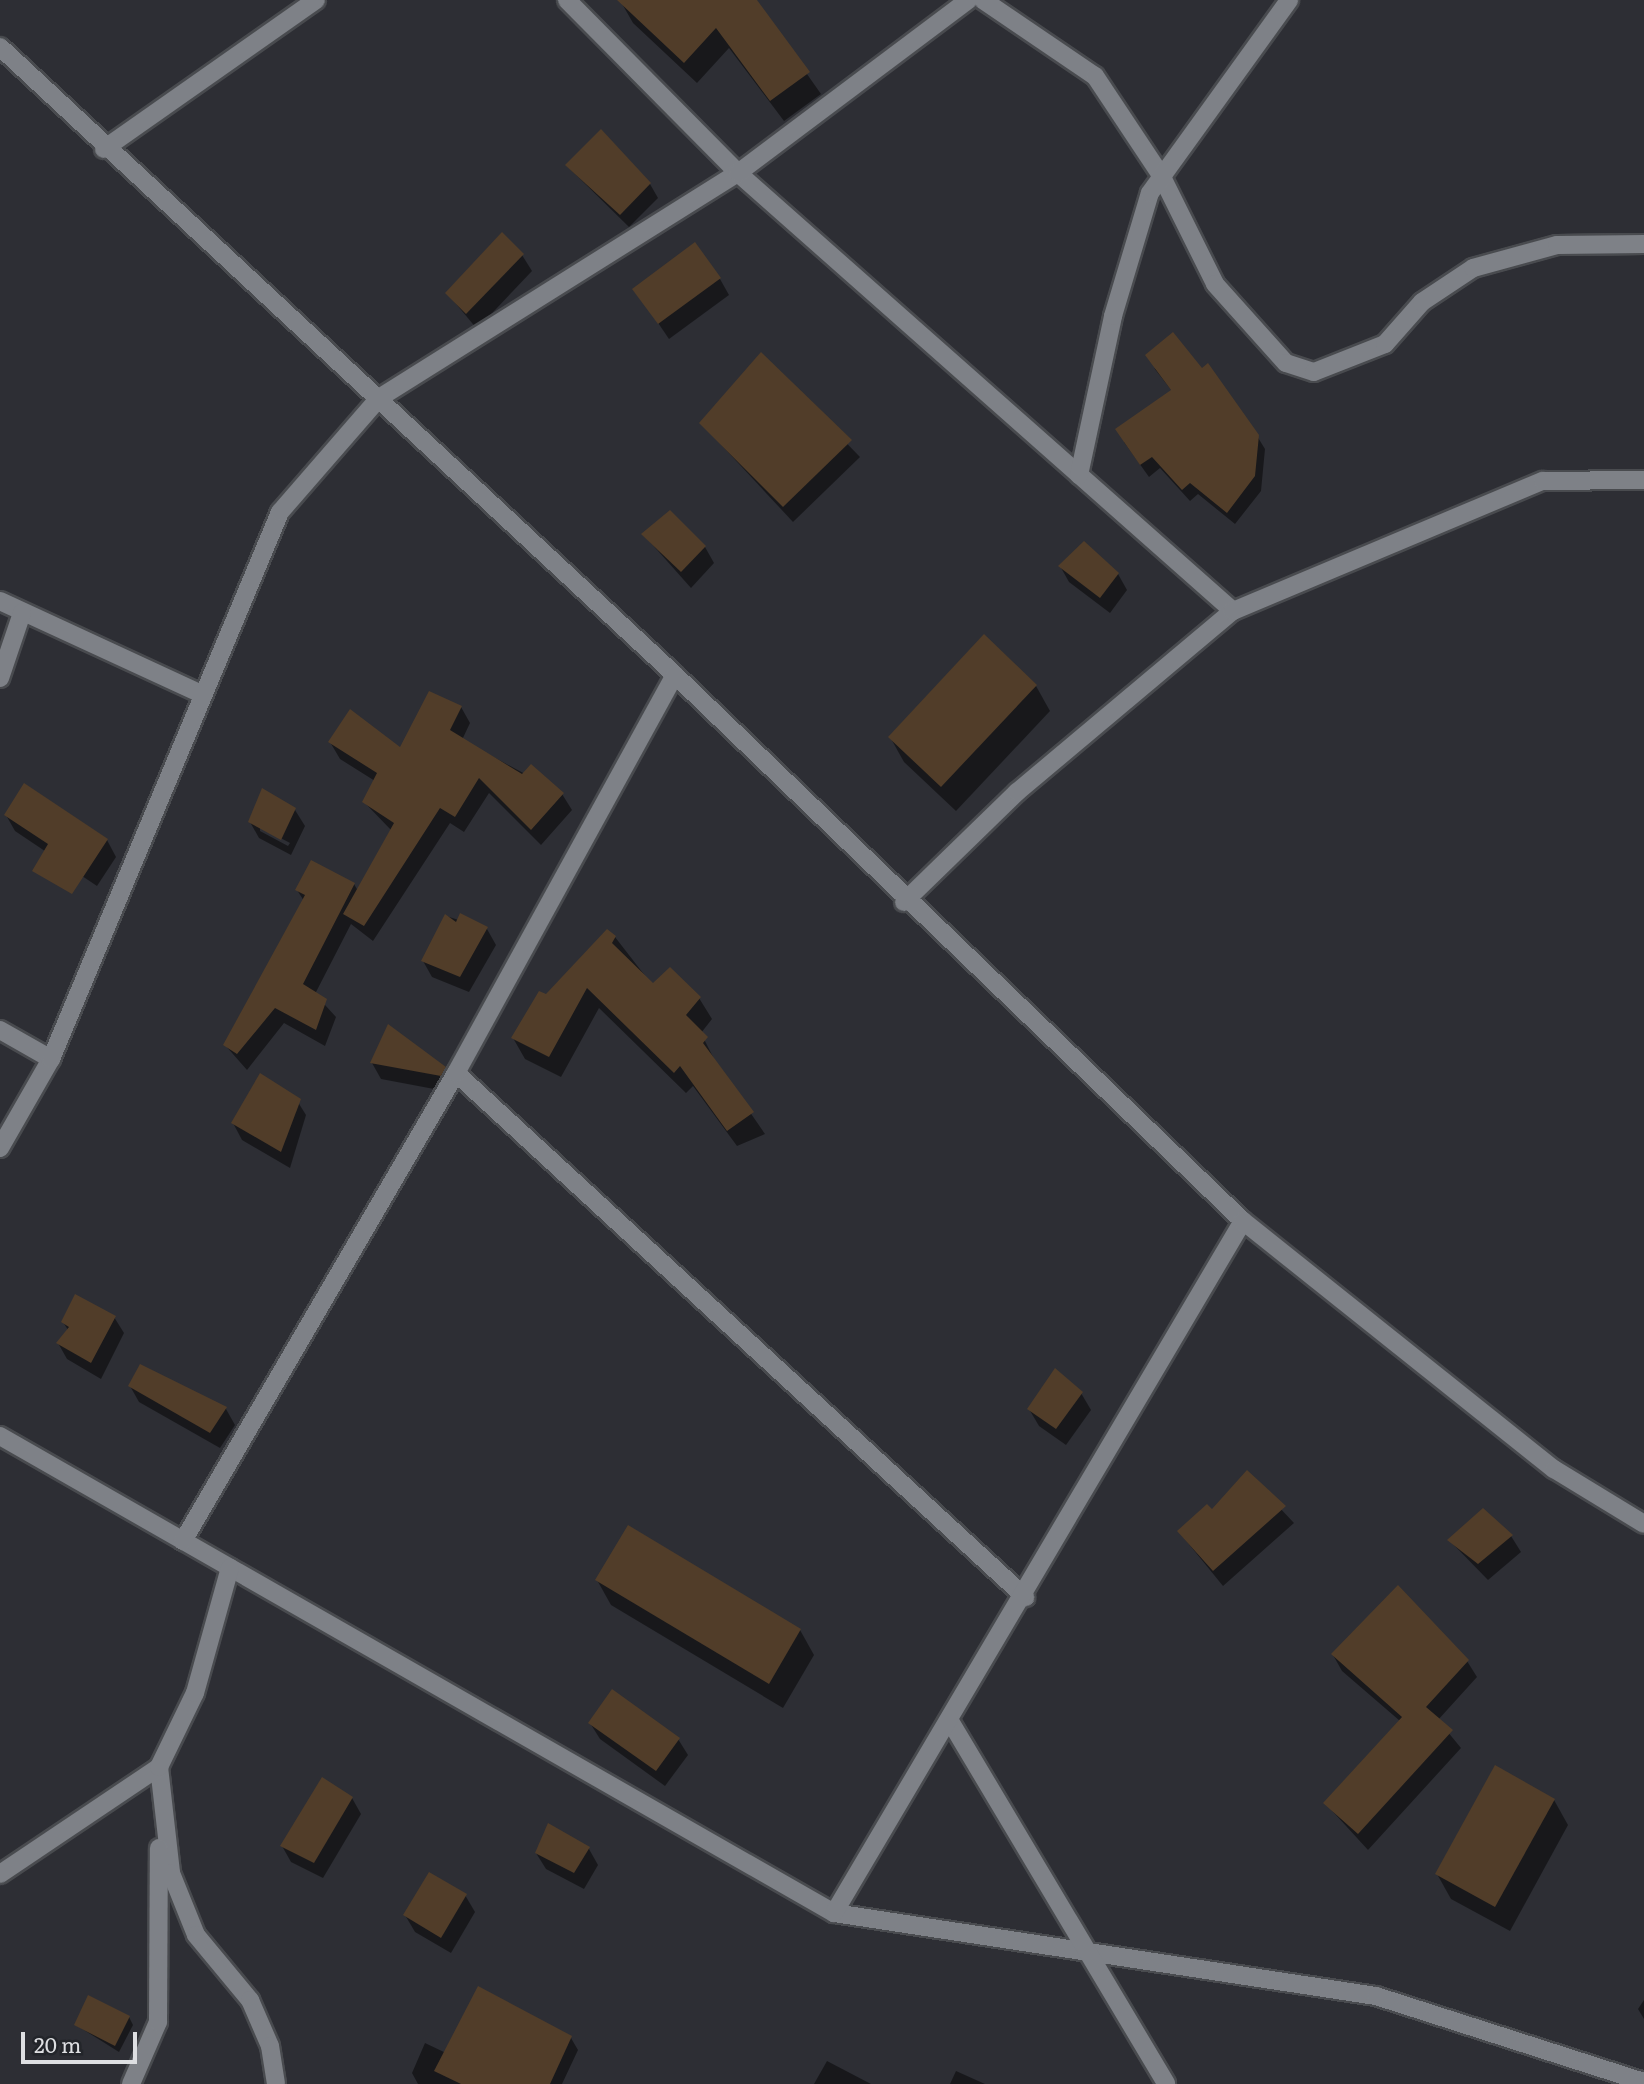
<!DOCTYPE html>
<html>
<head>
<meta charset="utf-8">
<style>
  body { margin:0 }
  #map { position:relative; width:1644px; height:2084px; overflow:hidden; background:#2d2e34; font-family:Literata,serif }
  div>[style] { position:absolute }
  .shadow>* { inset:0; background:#0007 }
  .building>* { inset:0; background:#513d29 }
  .roads { filter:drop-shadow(2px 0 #494b4f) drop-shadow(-2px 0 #494b4f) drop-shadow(0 2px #494b4f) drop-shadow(0 -2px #494b4f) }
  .minor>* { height:18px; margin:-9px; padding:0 9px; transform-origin:9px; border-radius:9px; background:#7e8187 }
  .tertiary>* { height:18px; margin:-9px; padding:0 9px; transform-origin:9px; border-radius:9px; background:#7e8187 }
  span { translate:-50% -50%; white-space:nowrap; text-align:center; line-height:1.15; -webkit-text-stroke:6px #23252a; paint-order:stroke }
  .scale { position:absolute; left:21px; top:2032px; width:116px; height:32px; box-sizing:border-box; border:4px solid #dedfe2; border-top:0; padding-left:9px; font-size:21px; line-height:24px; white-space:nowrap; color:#dedfe2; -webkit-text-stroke:5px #23252a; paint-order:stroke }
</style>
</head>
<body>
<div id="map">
  <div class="shadow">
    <div style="clip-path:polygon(755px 0,821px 94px,784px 121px,729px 48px,697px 83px,633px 23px,621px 2px)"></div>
    <div style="clip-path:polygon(567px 166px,650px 184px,658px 198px,629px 227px)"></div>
    <div style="clip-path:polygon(522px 255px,532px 271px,477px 329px,447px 293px)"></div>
    <div style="clip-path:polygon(720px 279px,729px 295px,669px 339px,635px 289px)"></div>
    <div style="clip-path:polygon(761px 355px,860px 457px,793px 522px,701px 423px)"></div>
    <div style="clip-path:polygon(1154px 368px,1257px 436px,1265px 449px,1261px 491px,1235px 524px,1198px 494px,1190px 501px,1160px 468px,1149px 477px,1124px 442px,1172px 391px)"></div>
    <div style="clip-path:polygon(643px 534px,705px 547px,714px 563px,691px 588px)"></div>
    <div style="clip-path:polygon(1060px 566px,1118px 574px,1127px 590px,1110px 613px,1069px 582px)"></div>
    <div style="clip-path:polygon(1036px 686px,1050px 711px,956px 811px,904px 762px,890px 737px)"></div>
    <div style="clip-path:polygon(461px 707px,470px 723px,462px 740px,562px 794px,572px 810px,541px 845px,489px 793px,464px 832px,450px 823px,373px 941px,351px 924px,315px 994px,336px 1017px,325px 1046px,284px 1023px,247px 1070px,225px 1045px,304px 901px,297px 890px,354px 884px,358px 891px,391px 830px,364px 802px,375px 781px,340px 759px,330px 742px,401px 749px)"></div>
    <div style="clip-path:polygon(evenodd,295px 810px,305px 826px,291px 855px,259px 838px,250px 822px,295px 810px,260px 827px,290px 843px,288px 846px,260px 831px,260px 827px)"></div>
    <div style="clip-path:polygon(6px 815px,107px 840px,116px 857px,97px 886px,15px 831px)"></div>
    <div style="clip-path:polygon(446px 916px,487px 929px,496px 945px,469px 992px,432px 977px,423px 961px)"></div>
    <div style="clip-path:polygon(615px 937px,653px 986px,699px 998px,712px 1019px,701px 1033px,716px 1063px,765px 1134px,737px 1146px,693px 1086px,686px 1093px,599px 1008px,561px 1077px,525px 1059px,513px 1038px,546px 997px)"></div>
    <div style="clip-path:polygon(372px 1063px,445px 1069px,454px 1085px,450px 1092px,381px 1079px)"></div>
    <div style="clip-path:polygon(296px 1099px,306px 1115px,290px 1168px,242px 1140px,233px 1123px)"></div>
    <div style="clip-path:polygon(114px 1317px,124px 1333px,101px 1379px,67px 1359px,58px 1343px,68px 1330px,63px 1322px)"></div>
    <div style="clip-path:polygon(130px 1386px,226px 1409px,235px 1425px,220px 1448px,139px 1402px)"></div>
    <div style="clip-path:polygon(1081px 1393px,1091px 1410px,1066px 1445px,1039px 1426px,1029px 1409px)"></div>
    <div style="clip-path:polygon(1247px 1473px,1294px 1523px,1223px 1586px,1179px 1532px,1212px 1511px)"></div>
    <div style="clip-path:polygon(1511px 1536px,1521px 1552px,1488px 1580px,1449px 1540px)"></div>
    <div style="clip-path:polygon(597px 1580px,800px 1630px,814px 1655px,783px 1708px,611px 1605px)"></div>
    <div style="clip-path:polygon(1333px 1655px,1467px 1661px,1477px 1677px,1438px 1720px,1461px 1748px,1368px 1850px,1325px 1803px,1400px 1721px,1342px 1671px)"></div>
    <div style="clip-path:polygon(590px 1723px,678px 1739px,688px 1755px,665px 1786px,600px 1739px)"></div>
    <div style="clip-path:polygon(352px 1798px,361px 1814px,323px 1878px,291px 1862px,282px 1846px)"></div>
    <div style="clip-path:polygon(1554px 1800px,1568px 1825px,1510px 1931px,1451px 1899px,1437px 1874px)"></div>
    <div style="clip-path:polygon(549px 1826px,589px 1849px,598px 1865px,584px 1889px,546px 1869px,536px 1853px)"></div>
    <div style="clip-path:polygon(465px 1895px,475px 1912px,451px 1953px,415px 1932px,405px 1915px)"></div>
    <div style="clip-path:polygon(1644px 2000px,1644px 2019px,1638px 2009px)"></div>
    <div style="clip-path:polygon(129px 2017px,133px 2025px,119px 2052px,76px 2025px)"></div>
    <div style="clip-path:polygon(571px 2038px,578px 2050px,562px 2084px,418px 2084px,412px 2073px,425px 2043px,446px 2053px)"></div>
    <div style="clip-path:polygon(827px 2061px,871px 2084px,814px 2084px)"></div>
    <div style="clip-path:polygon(956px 2071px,985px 2084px,950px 2084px)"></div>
  </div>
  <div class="building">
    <div style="clip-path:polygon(617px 0,757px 0,810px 72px,770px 101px,716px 28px,684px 63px)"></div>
    <div style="clip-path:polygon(601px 129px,651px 183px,620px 215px,565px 165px)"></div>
    <div style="clip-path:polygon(502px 232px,524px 254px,466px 314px,445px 293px)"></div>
    <div style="clip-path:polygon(695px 242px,721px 278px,658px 324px,632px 289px)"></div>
    <div style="clip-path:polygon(1173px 332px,1202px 368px,1208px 363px,1259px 435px,1255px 476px,1227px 513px,1190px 483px,1182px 490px,1152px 457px,1140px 465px,1115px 429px,1171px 390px,1145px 355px)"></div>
    <div style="clip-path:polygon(761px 352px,852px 440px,783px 507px,699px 423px)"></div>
    <div style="clip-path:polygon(670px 510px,706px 546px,681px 572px,641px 534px)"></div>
    <div style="clip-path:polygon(1084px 541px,1119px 573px,1100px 598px,1058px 566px)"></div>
    <div style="clip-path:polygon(984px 634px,1037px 685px,941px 787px,888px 737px)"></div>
    <div style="clip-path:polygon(429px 691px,462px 706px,450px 730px,522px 774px,531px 764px,564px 793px,531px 830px,479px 778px,455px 817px,440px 808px,364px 926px,343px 914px,394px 823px,362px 802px,377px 773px,328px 742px,350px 709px,400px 747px)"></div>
    <div style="clip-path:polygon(24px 783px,108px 839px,72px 894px,32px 871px,48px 844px,4px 815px)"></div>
    <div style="clip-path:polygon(262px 788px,296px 808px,281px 840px,248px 822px)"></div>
    <div style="clip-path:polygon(311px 860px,355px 883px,303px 984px,327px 999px,316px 1030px,275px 1008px,237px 1054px,223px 1045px,305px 895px,295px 890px)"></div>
    <div style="clip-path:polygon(460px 913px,488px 927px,460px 977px,421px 961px,445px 914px,456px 922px)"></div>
    <div style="clip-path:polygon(607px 929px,616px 936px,612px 943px,653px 983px,670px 967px,701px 997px,686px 1015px,708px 1037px,703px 1043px,754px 1112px,727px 1131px,680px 1066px,674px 1073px,587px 988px,549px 1057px,511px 1038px,539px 991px,546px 994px)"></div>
    <div style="clip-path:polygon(388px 1024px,446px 1067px,441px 1076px,370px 1063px)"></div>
    <div style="clip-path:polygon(260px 1073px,301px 1099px,281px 1152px,231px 1123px)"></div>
    <div style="clip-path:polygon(75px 1294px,116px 1316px,91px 1363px,56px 1343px,69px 1327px,61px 1322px)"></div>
    <div style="clip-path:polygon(140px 1364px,227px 1407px,210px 1433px,128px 1386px)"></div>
    <div style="clip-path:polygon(1055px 1368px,1083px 1392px,1056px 1429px,1027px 1409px)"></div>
    <div style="clip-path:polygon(1247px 1470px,1286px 1506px,1213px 1571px,1177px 1531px,1207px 1504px,1212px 1509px)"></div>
    <div style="clip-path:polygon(1483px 1508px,1513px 1535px,1478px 1564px,1447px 1540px)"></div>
    <div style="clip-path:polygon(628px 1525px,801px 1629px,769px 1684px,595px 1580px)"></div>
    <div style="clip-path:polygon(1398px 1585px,1469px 1660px,1426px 1707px,1453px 1730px,1358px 1834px,1323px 1803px,1402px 1717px,1331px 1654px)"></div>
    <div style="clip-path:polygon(612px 1689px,680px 1738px,656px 1771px,588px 1723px)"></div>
    <div style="clip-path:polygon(1495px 1765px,1555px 1799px,1495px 1907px,1435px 1874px)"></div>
    <div style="clip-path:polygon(322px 1777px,353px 1797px,314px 1863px,280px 1846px)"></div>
    <div style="clip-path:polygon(548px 1823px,590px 1847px,574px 1873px,535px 1853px)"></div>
    <div style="clip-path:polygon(429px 1872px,467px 1894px,441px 1938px,403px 1915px)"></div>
    <div style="clip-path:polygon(478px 1986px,572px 2036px,550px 2084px,461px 2084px,434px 2071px)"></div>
    <div style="clip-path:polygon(88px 1995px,130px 2016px,115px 2046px,74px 2025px)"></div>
  </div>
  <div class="roads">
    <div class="minor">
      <div style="left:567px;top:0;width:243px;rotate:45.3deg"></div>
      <div style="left:738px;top:173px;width:661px;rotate:41.5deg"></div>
      <div style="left:983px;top:0;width:135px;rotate:34.2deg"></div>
      <div style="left:1095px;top:76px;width:121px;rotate:56.4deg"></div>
      <div style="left:1162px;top:177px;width:119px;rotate:63.6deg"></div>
      <div style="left:1215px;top:284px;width:106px;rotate:48.1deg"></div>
      <div style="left:1286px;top:363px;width:29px;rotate:18deg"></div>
      <div style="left:1314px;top:372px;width:76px;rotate:-21.5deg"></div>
      <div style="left:1385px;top:344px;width:56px;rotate:-48.6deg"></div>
      <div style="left:1422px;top:302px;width:61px;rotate:-33.7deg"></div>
      <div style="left:1473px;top:268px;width:87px;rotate:-15.3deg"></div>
      <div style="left:1557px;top:245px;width:87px;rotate:-0.7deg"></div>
      <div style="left:104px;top:149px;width:259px;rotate:-35.1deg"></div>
      <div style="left:1079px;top:475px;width:163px;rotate:-77.9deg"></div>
      <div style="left:1113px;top:316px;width:128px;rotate:-73.3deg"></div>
      <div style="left:1150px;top:193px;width:238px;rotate:-54.2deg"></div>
      <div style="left:0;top:601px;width:221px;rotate:24.8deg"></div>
      <div style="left:0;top:678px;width:69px;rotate:-71.3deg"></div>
      <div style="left:904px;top:902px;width:158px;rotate:-44.2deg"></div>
      <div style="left:1017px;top:792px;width:282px;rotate:-40deg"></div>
      <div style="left:1233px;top:611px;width:336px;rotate:-22.8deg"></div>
      <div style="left:1543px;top:481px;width:101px;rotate:-0.6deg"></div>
      <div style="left:0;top:1030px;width:59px;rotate:29.6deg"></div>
      <div style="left:456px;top:1073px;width:774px;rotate:42.64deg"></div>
      <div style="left:0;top:1148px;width:103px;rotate:-60.2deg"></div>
      <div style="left:51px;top:1059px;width:593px;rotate:-67.28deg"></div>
      <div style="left:280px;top:512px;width:151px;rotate:-49deg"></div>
      <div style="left:379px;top:398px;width:424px;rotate:-32.1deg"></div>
      <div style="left:738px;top:173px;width:288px;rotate:-36.9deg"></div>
      <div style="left:0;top:1436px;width:961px;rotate:29.77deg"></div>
      <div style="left:834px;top:1913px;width:548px;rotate:8.71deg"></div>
      <div style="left:1376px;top:1996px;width:281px;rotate:17.8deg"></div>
      <div style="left:183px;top:1541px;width:542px;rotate:-59.74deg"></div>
      <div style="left:456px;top:1073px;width:454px;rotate:-61.2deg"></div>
      <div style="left:950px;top:1721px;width:422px;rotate:59.2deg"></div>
      <div style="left:159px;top:1767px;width:107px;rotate:83.5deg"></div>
      <div style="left:171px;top:1873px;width:67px;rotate:68deg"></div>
      <div style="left:196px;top:1935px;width:85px;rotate:50.3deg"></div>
      <div style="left:250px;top:2000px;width:50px;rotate:66.5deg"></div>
      <div style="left:270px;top:2046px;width:38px;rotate:81deg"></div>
      <div style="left:0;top:1874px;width:192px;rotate:-33.9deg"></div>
      <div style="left:159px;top:1767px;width:82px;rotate:-64.1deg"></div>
      <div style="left:195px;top:1693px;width:130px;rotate:-74.4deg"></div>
      <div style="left:834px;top:1913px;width:804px;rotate:-59.42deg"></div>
      <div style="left:131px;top:2084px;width:68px;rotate:-66.5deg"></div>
      <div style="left:158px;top:2022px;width:174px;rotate:-89.7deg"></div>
    </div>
    <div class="tertiary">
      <div style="left:0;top:47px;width:922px;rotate:42.93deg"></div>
      <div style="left:675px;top:675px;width:788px;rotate:43.87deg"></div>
      <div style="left:1243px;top:1221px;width:398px;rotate:38.6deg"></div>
      <div style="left:1554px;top:1469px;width:105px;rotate:31.4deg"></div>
    </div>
  </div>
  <div class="scale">20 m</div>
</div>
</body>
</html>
